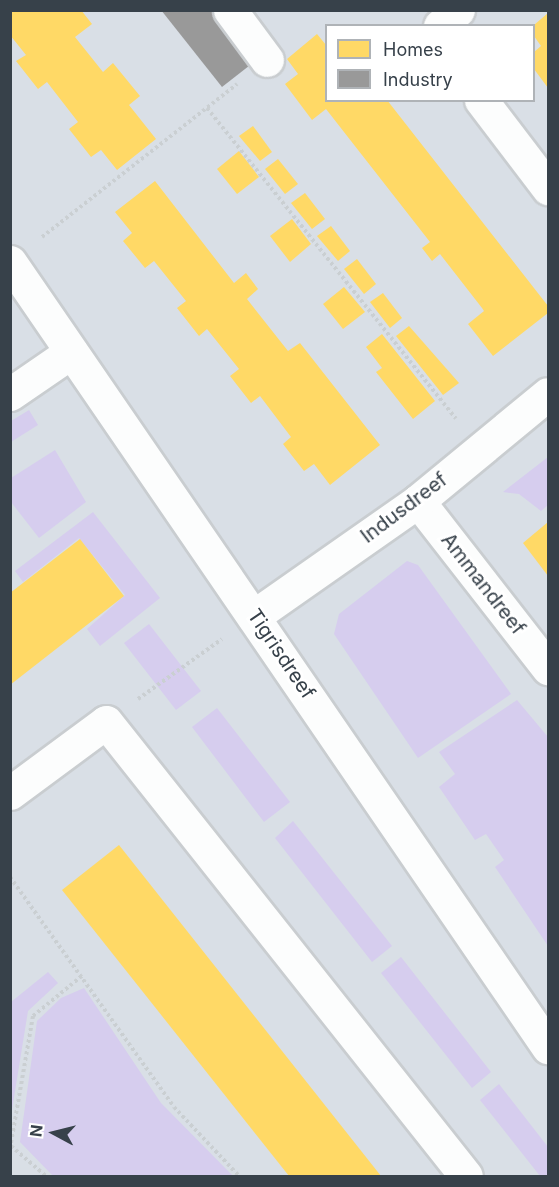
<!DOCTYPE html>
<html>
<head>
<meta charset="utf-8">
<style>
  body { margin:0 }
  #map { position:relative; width:559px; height:1187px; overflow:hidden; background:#eceff2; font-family:Inter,sans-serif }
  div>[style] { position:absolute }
  .residential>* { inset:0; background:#d9dfe6 }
  .green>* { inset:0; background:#d6cdee }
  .homes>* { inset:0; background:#ffd966 }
  .industry>* { inset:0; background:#999 }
  .path>* { height:4px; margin-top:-2px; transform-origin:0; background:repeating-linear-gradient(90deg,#cacfd2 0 3px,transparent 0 6px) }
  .roads { filter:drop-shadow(2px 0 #c9cdd0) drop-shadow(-2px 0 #c9cdd0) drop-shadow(0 2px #c9cdd0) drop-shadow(0 -2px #c9cdd0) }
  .street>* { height:33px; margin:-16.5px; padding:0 16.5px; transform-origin:16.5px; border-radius:16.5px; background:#fcfdfd }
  span { translate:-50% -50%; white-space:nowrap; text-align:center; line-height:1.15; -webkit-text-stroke:6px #fff; paint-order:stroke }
  .street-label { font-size:20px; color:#37414a }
  .frame { position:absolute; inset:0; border:12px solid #37414a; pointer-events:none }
  .legend { position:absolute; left:325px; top:24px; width:210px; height:78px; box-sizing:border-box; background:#fff; border:2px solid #afb3b7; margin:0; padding:8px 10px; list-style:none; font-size:18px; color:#37414a }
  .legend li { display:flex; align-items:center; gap:12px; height:30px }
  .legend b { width:30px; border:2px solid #afb3b7 }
  .north { position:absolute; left:24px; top:1103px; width:60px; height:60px; -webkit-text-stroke:4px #fff; paint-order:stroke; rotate:277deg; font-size:16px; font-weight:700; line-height:24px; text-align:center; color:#37414a }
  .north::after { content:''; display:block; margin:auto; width:21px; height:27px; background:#37414a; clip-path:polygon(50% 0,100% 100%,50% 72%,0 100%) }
</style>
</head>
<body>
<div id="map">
  <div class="residential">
    <div style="clip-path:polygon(evenodd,11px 11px,548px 11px,548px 1176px,11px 1176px,11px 11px,326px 26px,534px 26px,534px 100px,326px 100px,326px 26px)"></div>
  </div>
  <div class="green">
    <div style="clip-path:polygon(29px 410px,38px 425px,11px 442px,11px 421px)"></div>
    <div style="clip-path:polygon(55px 450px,86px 502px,39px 538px,11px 502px,11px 478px)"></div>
    <div style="clip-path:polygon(548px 457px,548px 505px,541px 511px,519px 494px,503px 492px)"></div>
    <div style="clip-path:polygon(93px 512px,160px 598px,100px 646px,87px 629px,125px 595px,79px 538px,23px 582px,15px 571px)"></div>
    <div style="clip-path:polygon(407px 561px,418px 565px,511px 694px,418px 758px,334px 634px,339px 614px)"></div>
    <div style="clip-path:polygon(149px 624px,201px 691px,176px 710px,124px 643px)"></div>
    <div style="clip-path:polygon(517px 700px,548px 737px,548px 946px,495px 867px,504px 860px,486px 834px,475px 840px,439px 787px,455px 774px,439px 752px)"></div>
    <div style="clip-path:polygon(217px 708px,290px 802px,264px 822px,192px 727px)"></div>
    <div style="clip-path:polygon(293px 821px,392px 946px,372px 962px,275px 838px)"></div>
    <div style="clip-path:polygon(401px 957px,491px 1072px,472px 1088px,381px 973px)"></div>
    <div style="clip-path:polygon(48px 972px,58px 983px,28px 1011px,11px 1116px,11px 1002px)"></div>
    <div style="clip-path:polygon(84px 988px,161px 1103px,233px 1176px,53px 1176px,20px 1142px,37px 1021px,61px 998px)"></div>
    <div style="clip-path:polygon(499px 1084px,548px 1147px,548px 1176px,540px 1176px,480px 1100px)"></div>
  </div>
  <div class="homes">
    <div style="clip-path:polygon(10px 10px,81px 10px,92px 24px,75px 37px,103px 72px,113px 63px,140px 96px,129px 105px,156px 139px,117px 170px,101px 150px,91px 157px,69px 129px,78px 122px,47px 82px,38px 89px,16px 61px,26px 55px,10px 35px)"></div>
    <div style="clip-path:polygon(548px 13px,548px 88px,534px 69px,534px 52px,541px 46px,534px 36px,534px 25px)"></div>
    <div style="clip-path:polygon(317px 34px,326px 45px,326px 100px,387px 100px,548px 306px,548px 313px,493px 356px,468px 324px,484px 311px,482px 308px,440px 254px,432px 261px,422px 248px,430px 242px,326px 109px,312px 120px,285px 84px,298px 74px,287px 59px)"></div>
    <div style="clip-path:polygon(253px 126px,272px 152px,260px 161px,239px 136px)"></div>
    <div style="clip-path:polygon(239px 151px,259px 177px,237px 194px,217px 169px)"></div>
    <div style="clip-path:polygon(278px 159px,298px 184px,285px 194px,265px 169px)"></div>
    <div style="clip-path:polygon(155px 181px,234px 283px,246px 273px,258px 289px,247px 299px,288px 351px,300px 343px,380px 445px,330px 485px,314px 464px,304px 471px,293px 457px,283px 444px,291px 437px,260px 396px,251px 403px,230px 376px,239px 369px,207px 329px,199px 336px,177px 308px,186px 301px,154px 261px,145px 268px,123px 241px,132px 233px,115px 212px)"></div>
    <div style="clip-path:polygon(305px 193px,325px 219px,312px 229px,291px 203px)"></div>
    <div style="clip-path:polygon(292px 219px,311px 244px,290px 262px,270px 236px)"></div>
    <div style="clip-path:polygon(331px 226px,350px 251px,338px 261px,317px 236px)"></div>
    <div style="clip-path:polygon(357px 259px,376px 284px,364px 294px,344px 269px)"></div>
    <div style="clip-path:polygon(344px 287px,365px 312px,343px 329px,323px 304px)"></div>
    <div style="clip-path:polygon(383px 293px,402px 318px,390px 328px,370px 302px)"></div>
    <div style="clip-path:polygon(409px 326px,459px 383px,443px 395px,396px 336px)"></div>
    <div style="clip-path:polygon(382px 334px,435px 401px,413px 419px,376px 372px,382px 368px,366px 347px)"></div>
    <div style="clip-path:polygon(548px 522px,548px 576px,523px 543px)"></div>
    <div style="clip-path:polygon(80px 539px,124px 596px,10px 685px,10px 593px)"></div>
    <div style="clip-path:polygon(119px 845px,381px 1176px,289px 1176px,62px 890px)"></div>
  </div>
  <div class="industry">
    <div style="clip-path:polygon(161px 10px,212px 10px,254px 62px,222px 87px)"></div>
  </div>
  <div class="path">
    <div style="left:207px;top:108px;width:398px;rotate:51.3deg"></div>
    <div style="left:42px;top:237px;width:248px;rotate:-38.1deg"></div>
    <div style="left:138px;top:699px;width:103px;rotate:-35.5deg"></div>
    <div style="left:10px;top:877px;width:282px;rotate:54.5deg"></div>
    <div style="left:174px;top:1107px;width:95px;rotate:46.7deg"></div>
    <div style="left:11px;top:1146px;width:46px;rotate:40.6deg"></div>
    <div style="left:10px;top:1149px;width:135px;rotate:-80.2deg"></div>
    <div style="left:33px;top:1016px;width:65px;rotate:-39.4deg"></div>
  </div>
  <div class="roads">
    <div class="street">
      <div style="left:230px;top:10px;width:62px;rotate:53.5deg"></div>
      <div style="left:440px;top:26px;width:24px;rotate:-42deg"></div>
      <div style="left:481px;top:100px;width:111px;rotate:52.7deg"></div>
      <div style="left:10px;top:262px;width:952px;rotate:55.58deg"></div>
      <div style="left:10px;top:394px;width:74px;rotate:-34.5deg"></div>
      <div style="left:418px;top:501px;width:212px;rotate:52.1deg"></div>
      <div style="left:254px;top:616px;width:200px;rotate:-35deg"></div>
      <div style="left:418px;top:501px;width:168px;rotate:-39.5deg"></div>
      <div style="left:10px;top:793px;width:119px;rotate:-36.5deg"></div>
      <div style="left:106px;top:722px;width:579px;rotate:51.59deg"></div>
    </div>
  </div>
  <div class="street-label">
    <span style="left:404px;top:508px;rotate:-37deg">Indusdreef</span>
    <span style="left:483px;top:584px;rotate:52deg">Ammandreef</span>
    <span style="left:281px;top:654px;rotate:56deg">Tigrisdreef</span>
  </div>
  <div class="frame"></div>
  <ul class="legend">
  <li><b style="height:16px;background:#ffd966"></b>Homes</li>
  <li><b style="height:16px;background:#999"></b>Industry</li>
  </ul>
  <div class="north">N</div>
</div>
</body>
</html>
